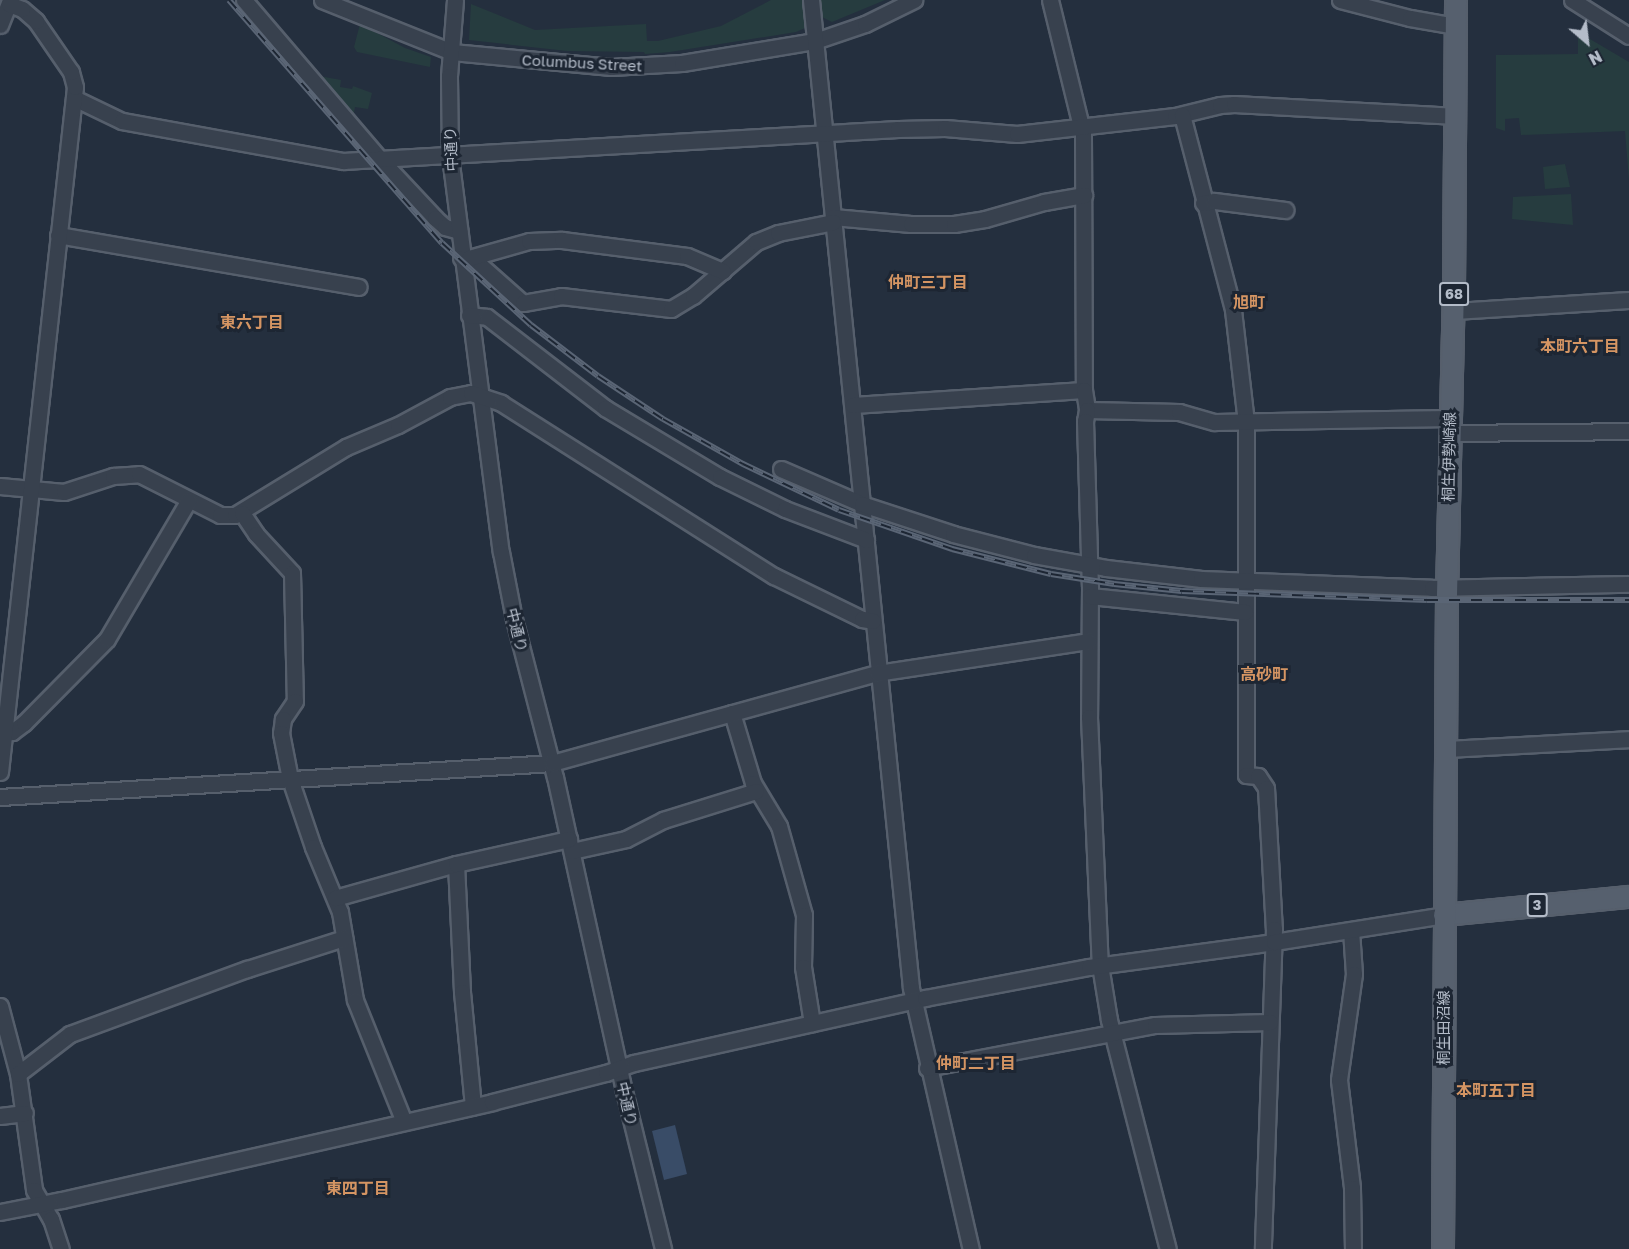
<!DOCTYPE html>
<html>
<head>
<meta charset="utf-8">
<style>
  body { margin:0 }
  #map { position:relative; width:1629px; height:1249px; overflow:hidden; background:#242f3e; font-family:"Golos Text","Noto Sans JP",sans-serif }
  div>[style] { position:absolute }
  .green>* { inset:0; background:#263c3f }
  .water>* { inset:0; background:#394c67 }
  .roads { filter:drop-shadow(2px 0 #565f6c) drop-shadow(-2px 0 #565f6c) drop-shadow(0 2px #565f6c) drop-shadow(0 -2px #565f6c) }
  .minor>* { height:15px; margin:-7.5px; padding:0 7.5px; transform-origin:7.5px; border-radius:7.5px; background:#38414e }
  .major>* { height:20px; margin:-10px; padding:0 10px; transform-origin:10px; border-radius:10px; background:#56606e }
  .rail>* { height:6px; margin-top:-3px; transform-origin:0; background:repeating-linear-gradient(90deg,#1d2633 0 11px,#5a6575 0 22px); box-sizing:border-box; border-block:2px solid #5a6575 }
  span { translate:-50% -50%; white-space:nowrap; text-align:center; line-height:1.15; -webkit-text-stroke:6px #1d2633; paint-order:stroke }
  .shield-label span { padding:2px 4px; background:#1d2633; border:2px solid; border-radius:4px; -webkit-text-stroke-width:0 }
  .shield-label { font-size:14px; color:#b4bcc9; font-weight:700 }
  .street-label { font-size:15px; color:#b4bcc9 }
  .neighbourhood-label { font-size:16px; color:#d59563; font-weight:700 }
  .north { position:absolute; left:1557px; top:12px; width:60px; height:60px; -webkit-text-stroke:4px #1d2633; paint-order:stroke; rotate:152deg; font-size:16px; font-weight:700; line-height:24px; text-align:center; color:#b4bcc9 }
  .north::after { content:''; display:block; margin:auto; width:21px; height:27px; background:#b4bcc9; clip-path:polygon(50% 0,100% 100%,50% 72%,0 100%) }
</style>
</head>
<body>
<div id="map">
  <div class="green">
    <div style="clip-path:polygon(771px 0,885px 0,832px 22px,822px 17px,804px 20px,805px 28px,796px 32px,670px 52px,645px 54px,644px 52px,567px 51px,469px 40px,471px 4px,535px 30px,646px 24px,647px 41px,658px 41px,721px 26px)"></div>
    <div style="clip-path:polygon(360px 24px,405px 48px,431px 57px,430px 67px,357px 52px,354px 47px)"></div>
    <div style="clip-path:polygon(1578px 32px,1629px 62px,1629px 180px,1625px 131px,1521px 135px,1519px 118px,1505px 119px,1505px 131px,1496px 128px,1496px 55px,1578px 54px)"></div>
    <div style="clip-path:polygon(319px 76px,341px 80px,340px 87px,352px 89px,353px 86px,372px 93px,368px 109px,355px 107px,353px 119px,317px 78px)"></div>
    <div style="clip-path:polygon(1565px 164px,1570px 187px,1545px 189px,1543px 167px)"></div>
    <div style="clip-path:polygon(1571px 194px,1573px 225px,1512px 219px,1513px 197px)"></div>
  </div>
  <div class="water">
    <div style="clip-path:polygon(675px 1125px,687px 1174px,664px 1180px,652px 1131px)"></div>
  </div>
  <div class="roads">
    <div class="minor">
      <div style="left:244px;top:0;width:209px;rotate:49.5deg"></div>
      <div style="left:380px;top:159px;width:81px;rotate:47deg"></div>
      <div style="left:435px;top:218px;width:13px;rotate:42deg"></div>
      <div style="left:445px;top:227px;width:15px;rotate:16deg"></div>
      <div style="left:322px;top:0;width:140px;rotate:21.8deg"></div>
      <div style="left:452px;top:52px;width:160px;rotate:5.4deg"></div>
      <div style="left:611px;top:67px;width:71px;rotate:-3.2deg"></div>
      <div style="left:682px;top:63px;width:135px;rotate:-9.4deg"></div>
      <div style="left:815px;top:41px;width:53px;rotate:-18.8deg"></div>
      <div style="left:865px;top:24px;width:55px;rotate:-26.1deg"></div>
      <div style="left:455px;top:0;width:76px;rotate:94.5deg"></div>
      <div style="left:449px;top:76px;width:80px;rotate:89.3deg"></div>
      <div style="left:450px;top:156px;width:399px;rotate:82.7deg"></div>
      <div style="left:501px;top:552px;width:68px;rotate:79deg"></div>
      <div style="left:514px;top:619px;width:163px;rotate:75.5deg"></div>
      <div style="left:555px;top:777px;width:321px;rotate:77.6deg"></div>
      <div style="left:624px;top:1091px;width:163px;rotate:76.1deg"></div>
      <div style="left:811px;top:0;width:993px;rotate:84.22deg"></div>
      <div style="left:911px;top:988px;width:268px;rotate:77.1deg"></div>
      <div style="left:1050px;top:0;width:138px;rotate:76.2deg"></div>
      <div style="left:1083px;top:134px;width:256px;rotate:89.8deg"></div>
      <div style="left:1340px;top:0;width:72px;rotate:14.4deg"></div>
      <div style="left:1410px;top:18px;width:47px;rotate:9.9deg"></div>
      <div style="left:1572px;top:0;width:67px;rotate:32.3deg"></div>
      <div style="left:0;top:25px;width:27px;rotate:-68deg"></div>
      <div style="left:74px;top:98px;width:53px;rotate:25.6deg"></div>
      <div style="left:122px;top:121px;width:225px;rotate:10.3deg"></div>
      <div style="left:343px;top:161px;width:556px;rotate:-3.3deg"></div>
      <div style="left:898px;top:129px;width:47px;rotate:-1.2deg"></div>
      <div style="left:945px;top:128px;width:72px;rotate:4.8deg"></div>
      <div style="left:1017px;top:134px;width:159px;rotate:-6.5deg"></div>
      <div style="left:1175px;top:116px;width:46px;rotate:-13.7deg"></div>
      <div style="left:1220px;top:105px;width:14px;rotate:-4deg"></div>
      <div style="left:1234px;top:104px;width:223px;rotate:3.1deg"></div>
      <div style="left:1182px;top:115px;width:202px;rotate:75.3deg"></div>
      <div style="left:1233px;top:310px;width:113px;rotate:83.4deg"></div>
      <div style="left:1246px;top:422px;width:353px;rotate:90deg"></div>
      <div style="left:1246px;top:775px;width:12px;rotate:5deg"></div>
      <div style="left:1258px;top:776px;width:14px;rotate:56deg"></div>
      <div style="left:1266px;top:788px;width:141px;rotate:86.8deg"></div>
      <div style="left:1274px;top:929px;width:320px;rotate:92deg"></div>
      <div style="left:1203px;top:203px;width:11px;rotate:-10deg"></div>
      <div style="left:1214px;top:201px;width:72px;rotate:7.2deg"></div>
      <div style="left:833px;top:217px;width:78px;rotate:5.1deg"></div>
      <div style="left:911px;top:224px;width:43px"></div>
      <div style="left:954px;top:224px;width:31px;rotate:-9deg"></div>
      <div style="left:985px;top:219px;width:61px;rotate:-16.1deg"></div>
      <div style="left:1044px;top:202px;width:41px;rotate:-9.9deg"></div>
      <div style="left:58px;top:235px;width:305px;rotate:9.8deg"></div>
      <div style="left:461px;top:258px;width:8px"></div>
      <div style="left:469px;top:258px;width:14px;rotate:34deg"></div>
      <div style="left:481px;top:266px;width:56px;rotate:41.4deg"></div>
      <div style="left:523px;top:303px;width:39px;rotate:-10deg"></div>
      <div style="left:561px;top:296px;width:111px;rotate:6.7deg"></div>
      <div style="left:671px;top:309px;width:26px;rotate:-31deg"></div>
      <div style="left:693px;top:296px;width:83px;rotate:-40.6deg"></div>
      <div style="left:756px;top:242px;width:24px;rotate:-22deg"></div>
      <div style="left:778px;top:233px;width:56px;rotate:-11.3deg"></div>
      <div style="left:469px;top:258px;width:62px;rotate:-15.8deg"></div>
      <div style="left:529px;top:241px;width:33px;rotate:-2deg"></div>
      <div style="left:562px;top:240px;width:126px;rotate:7.3deg"></div>
      <div style="left:687px;top:256px;width:39px;rotate:23deg"></div>
      <div style="left:1454px;top:311px;width:175px;rotate:-3.6deg"></div>
      <div style="left:469px;top:315px;width:18px;rotate:6deg"></div>
      <div style="left:487px;top:317px;width:149px;rotate:37.6deg"></div>
      <div style="left:605px;top:408px;width:134px;rotate:31deg"></div>
      <div style="left:720px;top:477px;width:72px;rotate:26.2deg"></div>
      <div style="left:785px;top:509px;width:87px;rotate:20.9deg"></div>
      <div style="left:853px;top:405px;width:231px;rotate:-3.7deg"></div>
      <div style="left:1084px;top:390px;width:20px;rotate:81deg"></div>
      <div style="left:1087px;top:410px;width:92px;rotate:1.2deg"></div>
      <div style="left:1179px;top:412px;width:37px;rotate:16deg"></div>
      <div style="left:1215px;top:422px;width:235px;rotate:-1deg"></div>
      <div style="left:1087px;top:410px;width:11px;rotate:100deg"></div>
      <div style="left:1085px;top:421px;width:165px;rotate:88.3deg"></div>
      <div style="left:1090px;top:586px;width:131px;rotate:90.4deg"></div>
      <div style="left:1089px;top:717px;width:248px;rotate:87.5deg"></div>
      <div style="left:1100px;top:965px;width:56px;rotate:80.7deg"></div>
      <div style="left:1109px;top:1020px;width:236px;rotate:75.6deg"></div>
      <div style="left:1450px;top:433px;width:179px;rotate:-0.6deg"></div>
      <div style="left:781px;top:469px;width:88px;rotate:23.4deg"></div>
      <div style="left:862px;top:504px;width:96px;rotate:18.2deg"></div>
      <div style="left:953px;top:534px;width:84px;rotate:14.5deg"></div>
      <div style="left:1034px;top:555px;width:73px;rotate:10.2deg"></div>
      <div style="left:1106px;top:568px;width:96px;rotate:6.6deg"></div>
      <div style="left:1201px;top:579px;width:231px;rotate:2.2deg"></div>
      <div style="left:1432px;top:588px;width:197px;rotate:-1.2deg"></div>
      <div style="left:0;top:486px;width:64px;rotate:5.4deg"></div>
      <div style="left:64px;top:492px;width:52px;rotate:-18.1deg"></div>
      <div style="left:113px;top:476px;width:26px;rotate:-4deg"></div>
      <div style="left:139px;top:474px;width:91px;rotate:26.8deg"></div>
      <div style="left:220px;top:515px;width:15px"></div>
      <div style="left:235px;top:515px;width:130px;rotate:-31.5deg"></div>
      <div style="left:346px;top:447px;width:56px;rotate:-22.9deg"></div>
      <div style="left:398px;top:425px;width:59px;rotate:-28.3deg"></div>
      <div style="left:450px;top:397px;width:21px;rotate:-11deg"></div>
      <div style="left:471px;top:393px;width:32px;rotate:18deg"></div>
      <div style="left:501px;top:403px;width:323px;rotate:32.4deg"></div>
      <div style="left:774px;top:576px;width:98px;rotate:26deg"></div>
      <div style="left:862px;top:619px;width:11px;rotate:10deg"></div>
      <div style="left:242px;top:513px;width:25px;rotate:56deg"></div>
      <div style="left:256px;top:534px;width:53px;rotate:47.3deg"></div>
      <div style="left:292px;top:573px;width:128px;rotate:88.7deg"></div>
      <div style="left:295px;top:701px;width:22px;rotate:124deg"></div>
      <div style="left:283px;top:719px;width:14px;rotate:98deg"></div>
      <div style="left:281px;top:733px;width:47px;rotate:78.9deg"></div>
      <div style="left:290px;top:779px;width:72px;rotate:71.3deg"></div>
      <div style="left:313px;top:847px;width:70px;rotate:67.4deg"></div>
      <div style="left:340px;top:912px;width:89px;rotate:80.3deg"></div>
      <div style="left:355px;top:1000px;width:131px;rotate:68.1deg"></div>
      <div style="left:1090px;top:596px;width:156px;rotate:5.9deg"></div>
      <div style="left:732px;top:713px;width:73px;rotate:73.3deg"></div>
      <div style="left:753px;top:783px;width:50px;rotate:58.8deg"></div>
      <div style="left:779px;top:826px;width:92px;rotate:74.3deg"></div>
      <div style="left:804px;top:915px;width:52px;rotate:91.1deg"></div>
      <div style="left:803px;top:967px;width:57px;rotate:80.9deg"></div>
      <div style="left:4px;top:733px;width:8px;rotate:-7deg"></div>
      <div style="left:12px;top:732px;width:15px;rotate:-37deg"></div>
      <div style="left:24px;top:723px;width:118px;rotate:-45.3deg"></div>
      <div style="left:107px;top:639px;width:161px;rotate:-59.5deg"></div>
      <div style="left:1445px;top:749px;width:184px;rotate:-3.1deg"></div>
      <div style="left:0;top:772px;width:689px;rotate:-83.75deg"></div>
      <div style="left:75px;top:87px;width:16px;rotate:-105deg"></div>
      <div style="left:71px;top:72px;width:62px;rotate:-124.5deg"></div>
      <div style="left:36px;top:21px;width:18px;rotate:-139deg"></div>
      <div style="left:22px;top:9px;width:14px;rotate:-159deg"></div>
      <div style="left:0;top:797px;width:553px;rotate:-3.52deg"></div>
      <div style="left:552px;top:763px;width:337px;rotate:-15.5deg"></div>
      <div style="left:877px;top:673px;width:214px;rotate:-8.6deg"></div>
      <div style="left:572px;top:851px;width:55px;rotate:-12.5deg"></div>
      <div style="left:626px;top:839px;width:42px;rotate:-27.2deg"></div>
      <div style="left:663px;top:820px;width:97px;rotate:-17.3deg"></div>
      <div style="left:456px;top:864px;width:128px;rotate:87.3deg"></div>
      <div style="left:462px;top:992px;width:115px;rotate:84.5deg"></div>
      <div style="left:335px;top:898px;width:126px;rotate:-15.7deg"></div>
      <div style="left:456px;top:864px;width:116px;rotate:-12.5deg"></div>
      <div style="left:1351px;top:930px;width:44px;rotate:86.1deg"></div>
      <div style="left:1354px;top:974px;width:107px;rotate:98.1deg"></div>
      <div style="left:1339px;top:1080px;width:109px;rotate:83.1deg"></div>
      <div style="left:1352px;top:1188px;width:61px;rotate:89.1deg"></div>
      <div style="left:0;top:1006px;width:70px;rotate:75.2deg"></div>
      <div style="left:18px;top:1074px;width:117px;rotate:82.1deg"></div>
      <div style="left:34px;top:1190px;width:34px;rotate:60deg"></div>
      <div style="left:51px;top:1219px;width:32px;rotate:72deg"></div>
      <div style="left:927px;top:1068px;width:232px;rotate:-10.7deg"></div>
      <div style="left:1155px;top:1025px;width:115px;rotate:-1.5deg"></div>
      <div style="left:18px;top:1074px;width:66px;rotate:-37.6deg"></div>
      <div style="left:70px;top:1034px;width:189px;rotate:-20.2deg"></div>
      <div style="left:247px;top:969px;width:102px;rotate:-17.7deg"></div>
      <div style="left:0;top:1116px;width:25px;rotate:-7deg"></div>
      <div style="left:0;top:1212px;width:63px;rotate:-11deg"></div>
      <div style="left:62px;top:1200px;width:441px;rotate:-12.8deg"></div>
      <div style="left:492px;top:1102px;width:118px;rotate:-14.3deg"></div>
      <div style="left:606px;top:1073px;width:30px;rotate:-20deg"></div>
      <div style="left:634px;top:1063px;width:298px;rotate:-12.6deg"></div>
      <div style="left:925px;top:998px;width:167px;rotate:-10.7deg"></div>
      <div style="left:1089px;top:967px;width:187px;rotate:-7.7deg"></div>
      <div style="left:1274px;top:942px;width:172px;rotate:-9deg"></div>
    </div>
    <div class="major">
      <div style="left:1444px;top:915px;width:186px;rotate:-5.6deg"></div>
      <div style="left:1443px;top:1249px;width:654px;rotate:-89.65deg"></div>
      <div style="left:1447px;top:595px;width:305px;rotate:-88.7deg"></div>
      <div style="left:1454px;top:290px;width:290px;rotate:-89.6deg"></div>
    </div>
  </div>
  <div class="rail">
    <div style="left:229px;top:0;width:323px;rotate:48.8deg"></div>
    <div style="left:442px;top:243px;width:121px;rotate:42.7deg"></div>
    <div style="left:531px;top:325px;width:84px;rotate:37.3deg"></div>
    <div style="left:598px;top:376px;width:78px;rotate:33.5deg"></div>
    <div style="left:663px;top:419px;width:92px;rotate:29.4deg"></div>
    <div style="left:743px;top:464px;width:106px;rotate:25.6deg"></div>
    <div style="left:839px;top:510px;width:120px;rotate:19deg"></div>
    <div style="left:952px;top:549px;width:102px;rotate:14.2deg"></div>
    <div style="left:1051px;top:574px;width:64px;rotate:9deg"></div>
    <div style="left:1114px;top:584px;width:68px;rotate:5.9deg"></div>
    <div style="left:1182px;top:591px;width:245px;rotate:2.1deg"></div>
    <div style="left:1427px;top:600px;width:202px"></div>
  </div>
  <div class="shield-label">
    <span style="left:1454px;top:294px">68</span>
    <span style="left:1537px;top:905px">3</span>
  </div>
  <div class="street-label">
    <span style="left:582px;top:63px;rotate:3deg">Columbus Street</span>
    <span style="left:451px;top:149px;rotate:-93deg">中通り</span>
    <span style="left:1449px;top:457px;rotate:-89deg">桐生伊勢崎線</span>
    <span style="left:517px;top:630px;rotate:76deg">中通り</span>
    <span style="left:1444px;top:1028px;rotate:-90deg">桐生田沼線</span>
    <span style="left:627px;top:1104px;rotate:77deg">中通り</span>
  </div>
  <div class="neighbourhood-label">
    <span style="left:928px;top:282px">仲町三丁目</span>
    <span style="left:1249px;top:302px">旭町</span>
    <span style="left:252px;top:322px">東六丁目</span>
    <span style="left:1580px;top:346px">本町六丁目</span>
    <span style="left:1264px;top:674px">高砂町</span>
    <span style="left:976px;top:1063px">仲町二丁目</span>
    <span style="left:1496px;top:1090px">本町五丁目</span>
    <span style="left:358px;top:1188px">東四丁目</span>
  </div>
  <div class="north">N</div>
</div>
</body>
</html>
